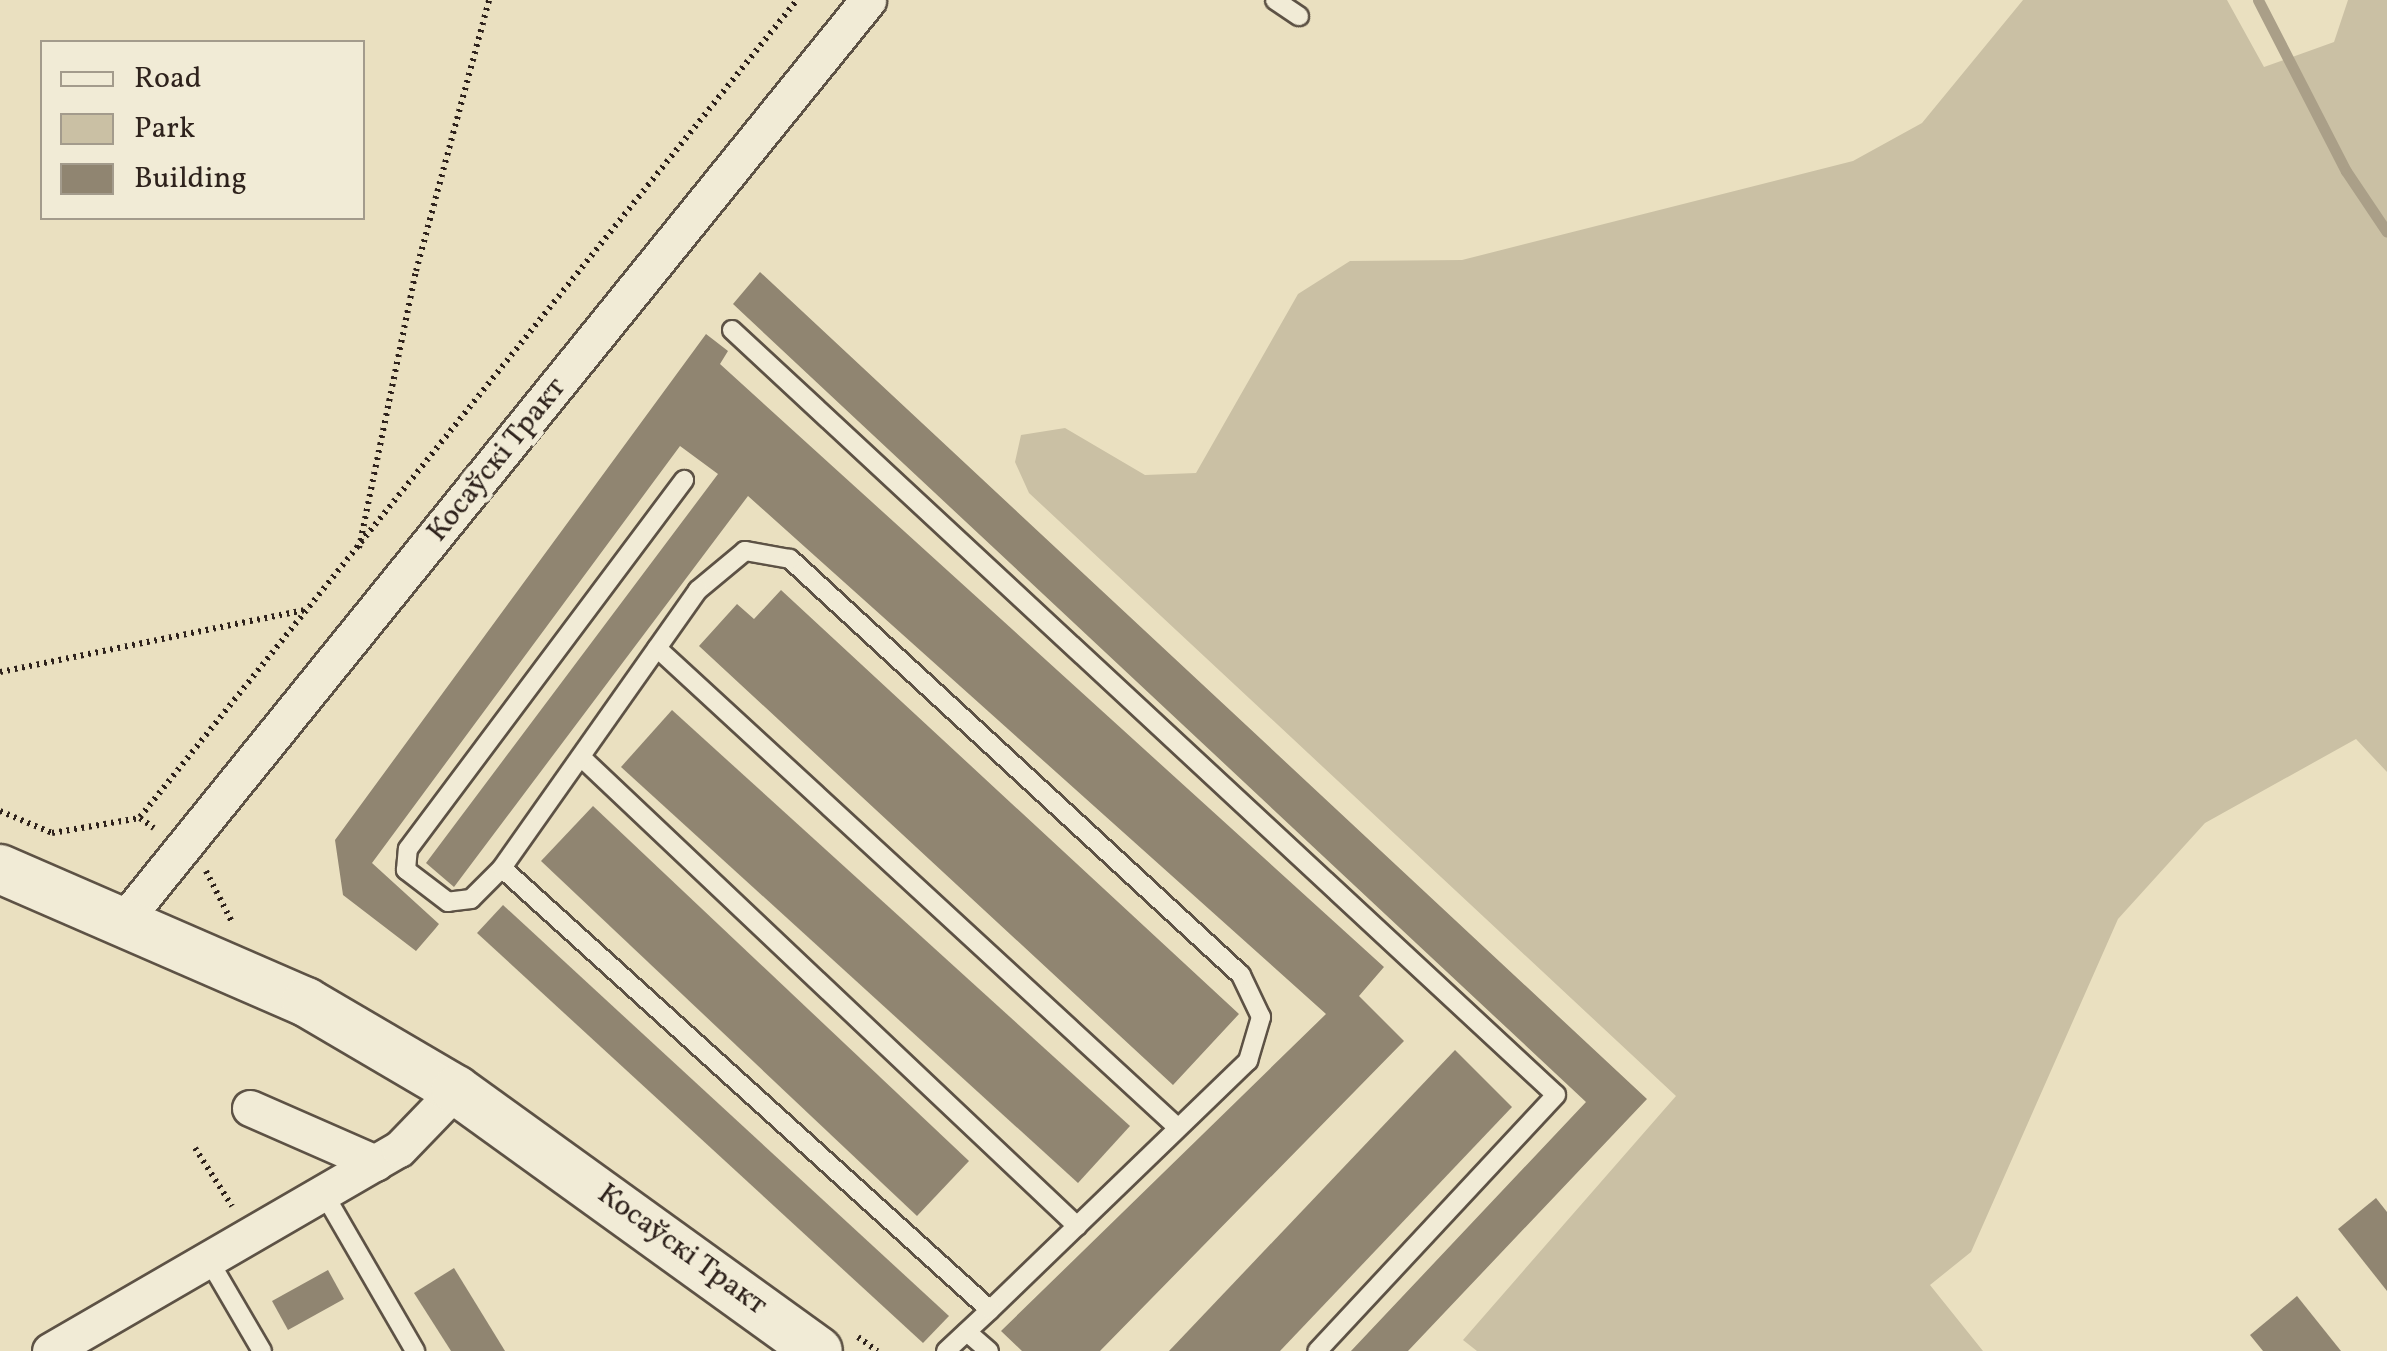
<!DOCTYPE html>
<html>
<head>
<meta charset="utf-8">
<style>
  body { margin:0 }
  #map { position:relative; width:2387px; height:1351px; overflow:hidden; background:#eae0c0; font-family:Vollkorn,serif }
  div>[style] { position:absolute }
  .green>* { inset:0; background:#cac0a4 }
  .stream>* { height:11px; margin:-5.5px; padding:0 5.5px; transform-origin:5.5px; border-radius:5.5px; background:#aa9f88 }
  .building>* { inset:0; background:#908571 }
  .path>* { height:6px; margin-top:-3px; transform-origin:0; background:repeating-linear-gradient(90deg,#2e221c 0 2.5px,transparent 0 7.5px) }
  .roads { filter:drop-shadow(2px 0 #5d5245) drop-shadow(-2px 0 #5d5245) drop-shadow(0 2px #5d5245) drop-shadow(0 -2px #5d5245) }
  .service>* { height:18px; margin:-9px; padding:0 9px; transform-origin:9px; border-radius:9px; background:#f1ebd6 }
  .minor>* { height:35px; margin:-17.5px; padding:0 17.5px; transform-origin:17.5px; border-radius:17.5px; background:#f1ebd6 }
  .secondary>* { height:48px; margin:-24px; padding:0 24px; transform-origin:24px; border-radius:24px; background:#f1ebd6 }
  span { translate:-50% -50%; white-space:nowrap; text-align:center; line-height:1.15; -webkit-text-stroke:10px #f1ebd6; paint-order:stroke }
  .street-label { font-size:30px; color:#2e221c }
  .legend { position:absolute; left:40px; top:40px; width:325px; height:180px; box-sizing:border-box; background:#f1ebd6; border:2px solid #a39b8c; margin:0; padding:12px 18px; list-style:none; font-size:30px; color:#2e221c }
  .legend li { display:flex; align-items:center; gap:20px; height:50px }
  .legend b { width:50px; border:2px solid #a39b8c }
</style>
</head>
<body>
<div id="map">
  <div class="green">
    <div style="clip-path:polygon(2023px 0,2227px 0,2264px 67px,2334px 42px,2348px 0,2387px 0,2387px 772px,2356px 739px,2205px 823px,2118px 919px,1971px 1252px,1930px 1285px,1983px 1351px,1477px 1351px,1463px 1340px,1676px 1096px,1029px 493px,1015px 462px,1021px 435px,1065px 428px,1145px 475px,1196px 473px,1298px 294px,1350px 261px,1462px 260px,1853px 161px,1922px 123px)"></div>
  </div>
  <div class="stream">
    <div style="left:2258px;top:0;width:192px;rotate:62.8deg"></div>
    <div style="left:2346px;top:171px;width:73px;rotate:56.1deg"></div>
  </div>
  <div class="building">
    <div style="clip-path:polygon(760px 272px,1647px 1099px,1408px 1351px,1351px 1351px,1586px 1102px,733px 304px)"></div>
    <div style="clip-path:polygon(706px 334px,728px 351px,720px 364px,1384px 967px,1359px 996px,1404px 1041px,1100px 1351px,1022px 1351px,1001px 1331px,1326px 1014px,748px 496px,454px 887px,426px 863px,718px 474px,680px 446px,372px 863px,439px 924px,435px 929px,416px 951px,343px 895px,335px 840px)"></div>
    <div style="clip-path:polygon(781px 590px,1239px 1014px,1173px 1085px,699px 646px,737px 604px,754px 619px)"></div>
    <div style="clip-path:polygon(672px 710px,1130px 1126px,1078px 1183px,621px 767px)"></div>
    <div style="clip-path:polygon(593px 806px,969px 1161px,917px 1216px,541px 861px)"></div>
    <div style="clip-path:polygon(503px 905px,949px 1316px,923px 1343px,477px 933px)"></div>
    <div style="clip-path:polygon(1455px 1050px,1512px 1107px,1280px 1351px,1169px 1351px)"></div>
    <div style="clip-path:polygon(2376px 1198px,2387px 1212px,2387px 1291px,2338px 1229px)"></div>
    <div style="clip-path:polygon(454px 1268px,505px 1351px,451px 1351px,414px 1293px)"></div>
    <div style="clip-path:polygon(328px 1270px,344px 1299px,288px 1330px,272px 1301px)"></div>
    <div style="clip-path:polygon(2297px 1296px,2341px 1351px,2263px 1351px,2250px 1335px)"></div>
  </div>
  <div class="path">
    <div style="left:359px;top:548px;width:283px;rotate:-78.4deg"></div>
    <div style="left:416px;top:271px;width:281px;rotate:-74.9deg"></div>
    <div style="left:0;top:672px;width:315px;rotate:-11.5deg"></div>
    <div style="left:0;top:811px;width:56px;rotate:22.9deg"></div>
    <div style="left:52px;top:833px;width:89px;rotate:-9.7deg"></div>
    <div style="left:140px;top:818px;width:17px;rotate:36deg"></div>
    <div style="left:140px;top:817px;width:1048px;rotate:-51.2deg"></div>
    <div style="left:206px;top:871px;width:57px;rotate:63deg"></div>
    <div style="left:195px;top:1148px;width:69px;rotate:57.5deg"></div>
    <div style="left:858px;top:1337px;width:24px;rotate:36deg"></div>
  </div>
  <div class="roads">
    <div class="service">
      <div style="left:1275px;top:0;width:29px;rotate:34deg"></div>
      <div style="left:732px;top:330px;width:1124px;rotate:42.87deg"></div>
      <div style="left:1556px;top:1095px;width:350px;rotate:133deg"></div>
      <div style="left:657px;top:648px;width:708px;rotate:42.65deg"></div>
      <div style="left:581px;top:757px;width:683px;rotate:43.4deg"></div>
      <div style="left:502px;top:868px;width:44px;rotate:135deg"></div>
      <div style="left:471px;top:899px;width:23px;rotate:173deg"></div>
      <div style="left:448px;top:902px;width:53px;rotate:-142.7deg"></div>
      <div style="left:406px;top:870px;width:21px;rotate:-85deg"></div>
      <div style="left:408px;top:849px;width:461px;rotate:-53.2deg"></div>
      <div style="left:323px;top:1192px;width:184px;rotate:59.9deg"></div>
      <div style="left:207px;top:1257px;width:109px;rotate:59.7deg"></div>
      <div style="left:967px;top:1332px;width:29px;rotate:41deg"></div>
      <div style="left:946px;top:1351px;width:60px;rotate:-43deg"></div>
      <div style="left:990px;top:1310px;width:359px;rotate:-44deg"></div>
      <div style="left:1248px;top:1061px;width:46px;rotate:-73.5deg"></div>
      <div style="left:1261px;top:1017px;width:47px;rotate:-115.5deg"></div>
      <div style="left:1241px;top:975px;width:614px;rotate:-137.31deg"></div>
      <div style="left:790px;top:559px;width:46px;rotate:-169.9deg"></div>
      <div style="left:745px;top:551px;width:61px;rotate:140.3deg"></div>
      <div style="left:698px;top:590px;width:340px;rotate:125.2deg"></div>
      <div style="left:502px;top:868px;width:658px;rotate:42.17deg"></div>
    </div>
    <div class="minor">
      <div style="left:125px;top:919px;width:1182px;rotate:-51.04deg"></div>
      <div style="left:250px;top:1108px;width:137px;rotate:23.7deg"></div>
      <div style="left:50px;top:1351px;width:403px;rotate:-30.1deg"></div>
      <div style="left:399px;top:1149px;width:82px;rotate:-46deg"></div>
    </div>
    <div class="secondary">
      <div style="left:0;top:869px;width:334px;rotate:23.5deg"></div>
      <div style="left:306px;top:1002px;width:174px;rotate:30.4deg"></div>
      <div style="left:456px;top:1090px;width:446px;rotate:35.8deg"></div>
    </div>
  </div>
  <div class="street-label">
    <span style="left:497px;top:460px;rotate:-51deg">Косаўскі Тракт</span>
    <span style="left:682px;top:1250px;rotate:36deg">Косаўскі Тракт</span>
  </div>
  <ul class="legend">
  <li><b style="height:12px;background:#f1ebd6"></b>Road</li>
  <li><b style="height:28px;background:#cac0a4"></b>Park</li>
  <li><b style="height:28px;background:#908571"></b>Building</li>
  </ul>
</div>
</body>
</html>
